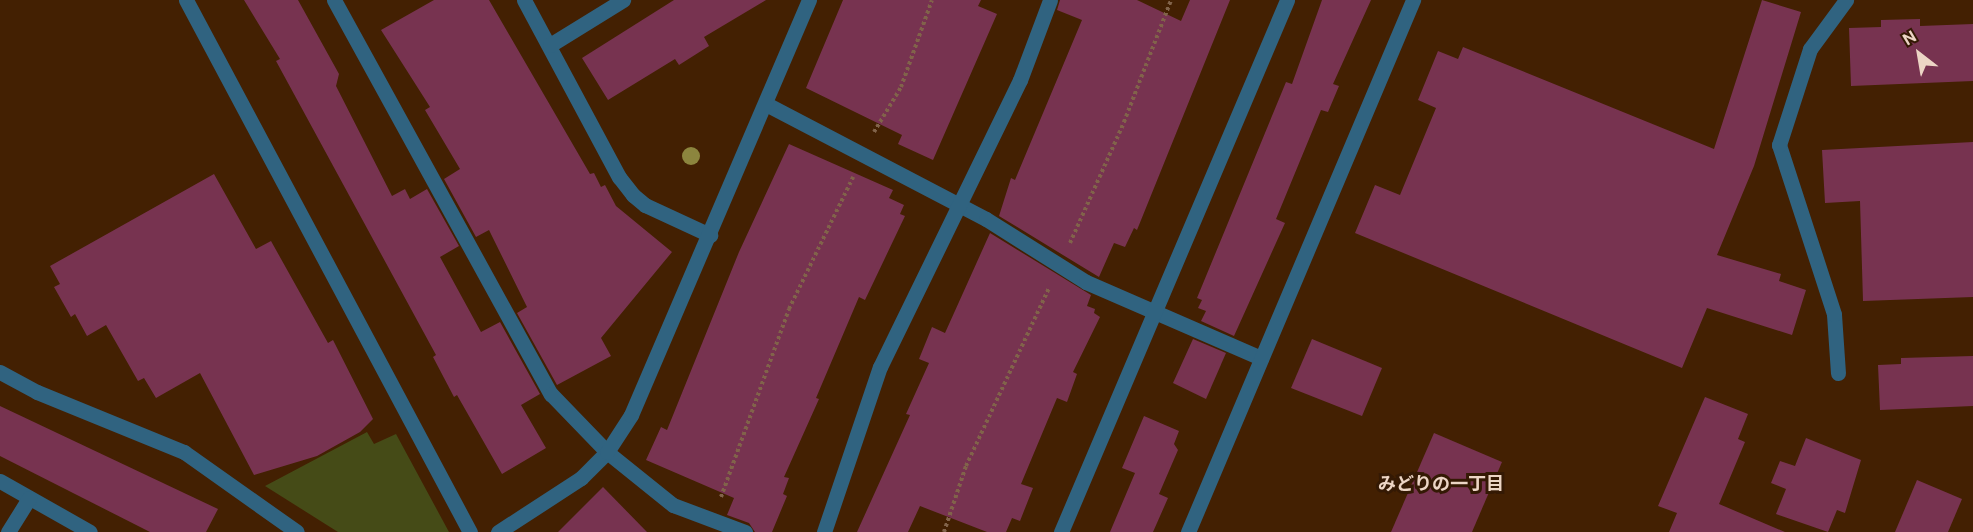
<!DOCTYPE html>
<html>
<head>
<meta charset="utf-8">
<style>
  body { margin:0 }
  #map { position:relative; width:1973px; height:532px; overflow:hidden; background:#432002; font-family:"Public Sans","Noto Sans JP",sans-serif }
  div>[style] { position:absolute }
  .green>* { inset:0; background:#454b17 }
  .building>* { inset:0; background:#773350 }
  .path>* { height:4px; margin-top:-2px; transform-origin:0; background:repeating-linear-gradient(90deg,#81634a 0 3px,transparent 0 6px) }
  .minor>* { height:15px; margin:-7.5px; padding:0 7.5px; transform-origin:7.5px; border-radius:7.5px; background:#306380 }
  .trees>* { width:18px; height:18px; margin:-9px; border-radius:50%; background:#8c853e }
  span { translate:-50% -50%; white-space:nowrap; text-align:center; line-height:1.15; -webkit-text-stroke:6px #341904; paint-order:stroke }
  .neighbourhood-label { font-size:18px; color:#ecd5c5; font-weight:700 }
  .north { position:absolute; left:1889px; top:24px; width:60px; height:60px; -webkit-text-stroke:4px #341904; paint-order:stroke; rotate:329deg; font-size:16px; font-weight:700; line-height:24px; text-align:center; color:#ecd5c5 }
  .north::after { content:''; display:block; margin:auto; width:21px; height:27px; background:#ecd5c5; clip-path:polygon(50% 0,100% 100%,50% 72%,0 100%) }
</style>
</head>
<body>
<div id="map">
  <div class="green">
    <div style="clip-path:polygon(367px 432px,374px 444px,396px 434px,449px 532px,338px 532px,265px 486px)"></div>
  </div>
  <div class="building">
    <div style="clip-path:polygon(244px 0,298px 0,339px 74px,336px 86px,392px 196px,405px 189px,410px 199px,427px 189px,459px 246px,440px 257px,481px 332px,500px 322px,540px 394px,521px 405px,546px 448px,502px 474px,457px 395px,454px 397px,433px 357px,436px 355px,276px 61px,280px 59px)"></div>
    <div style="clip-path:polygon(434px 0,489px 0,590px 174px,594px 173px,601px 187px,605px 185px,616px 206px,672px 252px,601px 338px,611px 356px,557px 385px,517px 313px,527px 307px,489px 230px,476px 237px,444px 179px,460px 169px,425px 110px,430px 107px,381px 30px)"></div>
    <div style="clip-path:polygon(674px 0,766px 0,704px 37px,709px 46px,679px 65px,675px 59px,608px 100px,582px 58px)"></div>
    <div style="clip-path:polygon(843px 0,981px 0,978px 6px,997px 14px,933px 160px,898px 144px,902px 135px,806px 88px)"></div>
    <div style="clip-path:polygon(1060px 0,1137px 0,1181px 21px,1190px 0,1230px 0,1137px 230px,1134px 228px,1125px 247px,1114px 243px,1099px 277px,999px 216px,1011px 178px,1015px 180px,1082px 20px,1057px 10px)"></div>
    <div style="clip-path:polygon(1322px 0,1371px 0,1333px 84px,1339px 86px,1328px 112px,1321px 110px,1276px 219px,1285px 223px,1234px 336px,1201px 321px,1206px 311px,1198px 308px,1202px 300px,1197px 298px,1286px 82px,1292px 84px)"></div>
    <div style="clip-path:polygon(1762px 0,1801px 12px,1754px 166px,1717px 255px,1781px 274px,1779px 281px,1806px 290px,1792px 335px,1707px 308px,1682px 368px,1355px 233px,1375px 185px,1400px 195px,1436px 108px,1418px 100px,1438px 51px,1458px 59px,1463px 47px,1714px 149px)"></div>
    <div style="clip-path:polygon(1920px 19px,1920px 26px,1973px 24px,1973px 81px,1851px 86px,1849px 28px,1881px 27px,1881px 20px)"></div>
    <div style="clip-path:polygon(1973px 142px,1973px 297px,1863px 301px,1860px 201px,1825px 203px,1822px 150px)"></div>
    <div style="clip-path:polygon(789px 144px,893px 190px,889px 198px,904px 205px,900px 214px,905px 216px,865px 300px,859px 297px,816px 398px,819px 399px,784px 477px,789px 478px,783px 494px,787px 496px,772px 532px,755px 532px,749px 523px,727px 515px,734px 498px,646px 460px,661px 427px,667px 430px,739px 252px)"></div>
    <div style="clip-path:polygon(214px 174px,256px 249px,271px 241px,328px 343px,333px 340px,373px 419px,360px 432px,317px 456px,254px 475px,200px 373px,156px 398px,144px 378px,138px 381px,106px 325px,87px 336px,75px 314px,71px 317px,54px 287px,60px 284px,50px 266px)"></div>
    <div style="clip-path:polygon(990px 233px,1091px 295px,1087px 306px,1095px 309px,1094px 313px,1100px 317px,1073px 372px,1077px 374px,1067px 402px,1057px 398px,1021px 484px,1033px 488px,1020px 521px,1012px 518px,1006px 532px,987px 532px,920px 506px,908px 532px,857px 532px,910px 415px,906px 414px,929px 363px,919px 359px,932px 327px,945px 333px)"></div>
    <div style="clip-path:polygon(1193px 339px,1226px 353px,1206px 399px,1173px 383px)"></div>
    <div style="clip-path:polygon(1312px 339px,1382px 368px,1362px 416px,1291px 388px)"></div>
    <div style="clip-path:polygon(1973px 356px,1973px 406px,1880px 410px,1878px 365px,1901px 364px,1901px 358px)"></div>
    <div style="clip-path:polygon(1705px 397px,1748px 414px,1738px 439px,1745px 442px,1719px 504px,1785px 532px,1669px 532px,1677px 513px,1658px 506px)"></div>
    <div style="clip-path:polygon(0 406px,218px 509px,206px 532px,150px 532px,0 456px)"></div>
    <div style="clip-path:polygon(1144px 416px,1179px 431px,1174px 444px,1178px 450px,1159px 494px,1168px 498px,1153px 532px,1110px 532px,1135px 473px,1122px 468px)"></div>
    <div style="clip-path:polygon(1434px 433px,1502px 462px,1472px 532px,1391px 532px)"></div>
    <div style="clip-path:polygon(1806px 438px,1861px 460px,1845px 513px,1837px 510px,1828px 532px,1776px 514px,1786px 489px,1771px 483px,1780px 461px,1795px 466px)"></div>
    <div style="clip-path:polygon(1917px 480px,1962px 499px,1948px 532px,1895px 532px)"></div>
    <div style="clip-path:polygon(603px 487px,647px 532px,558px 532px)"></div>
  </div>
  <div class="path">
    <div style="left:874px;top:132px;width:52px;rotate:-59deg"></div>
    <div style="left:901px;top:87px;width:92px;rotate:-70.4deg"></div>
    <div style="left:1070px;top:243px;width:133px;rotate:-65.9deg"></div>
    <div style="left:1124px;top:122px;width:131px;rotate:-68.9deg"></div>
    <div style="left:721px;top:497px;width:200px;rotate:-70.1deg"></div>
    <div style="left:789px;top:309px;width:147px;rotate:-64.1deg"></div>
    <div style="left:944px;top:532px;width:70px;rotate:-71.6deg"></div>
    <div style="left:966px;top:466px;width:196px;rotate:-65deg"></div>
  </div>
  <div class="minor">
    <div style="left:186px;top:0;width:603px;rotate:61.91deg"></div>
    <div style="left:334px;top:0;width:450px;rotate:61.2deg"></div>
    <div style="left:551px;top:394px;width:81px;rotate:46deg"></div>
    <div style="left:607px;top:452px;width:85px;rotate:38.8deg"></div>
    <div style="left:673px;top:505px;width:77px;rotate:20.6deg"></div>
    <div style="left:524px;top:0;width:201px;rotate:61.8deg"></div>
    <div style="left:619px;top:177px;width:23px;rotate:52deg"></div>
    <div style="left:633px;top:195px;width:16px;rotate:40deg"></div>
    <div style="left:645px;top:205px;width:72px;rotate:24.8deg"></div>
    <div style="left:550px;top:45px;width:86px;rotate:-31.7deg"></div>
    <div style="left:766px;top:104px;width:248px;rotate:27.6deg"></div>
    <div style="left:986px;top:219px;width:118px;rotate:32.2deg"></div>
    <div style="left:1086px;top:282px;width:191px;rotate:23.5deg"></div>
    <div style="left:0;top:372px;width:42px;rotate:28.4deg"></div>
    <div style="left:37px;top:392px;width:159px;rotate:22.2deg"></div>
    <div style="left:184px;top:452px;width:138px;rotate:35.3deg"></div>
    <div style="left:1838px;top:373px;width:59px;rotate:-93.9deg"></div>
    <div style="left:1834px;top:314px;width:178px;rotate:-108deg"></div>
    <div style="left:1779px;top:145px;width:101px;rotate:-72.1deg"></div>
    <div style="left:1810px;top:49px;width:61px;rotate:-53.7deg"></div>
    <div style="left:0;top:481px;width:103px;rotate:29.5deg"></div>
    <div style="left:8px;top:532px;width:40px;rotate:-58deg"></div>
    <div style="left:498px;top:532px;width:99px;rotate:-33deg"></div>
    <div style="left:581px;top:478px;width:37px;rotate:-45deg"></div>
    <div style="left:607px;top:452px;width:44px;rotate:-57deg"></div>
    <div style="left:631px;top:415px;width:452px;rotate:-66.8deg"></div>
    <div style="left:824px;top:532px;width:174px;rotate:-71.3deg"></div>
    <div style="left:880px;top:367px;width:319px;rotate:-64deg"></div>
    <div style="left:1020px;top:80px;width:85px;rotate:-69.4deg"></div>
    <div style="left:1061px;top:532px;width:578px;rotate:-66.98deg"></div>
    <div style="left:1188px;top:532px;width:578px;rotate:-67.07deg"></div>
  </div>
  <div class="trees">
    <div style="left:691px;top:156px"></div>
  </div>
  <div class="neighbourhood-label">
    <span style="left:1441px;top:484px">みどりの一丁目</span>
  </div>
  <div class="north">N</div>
</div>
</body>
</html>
